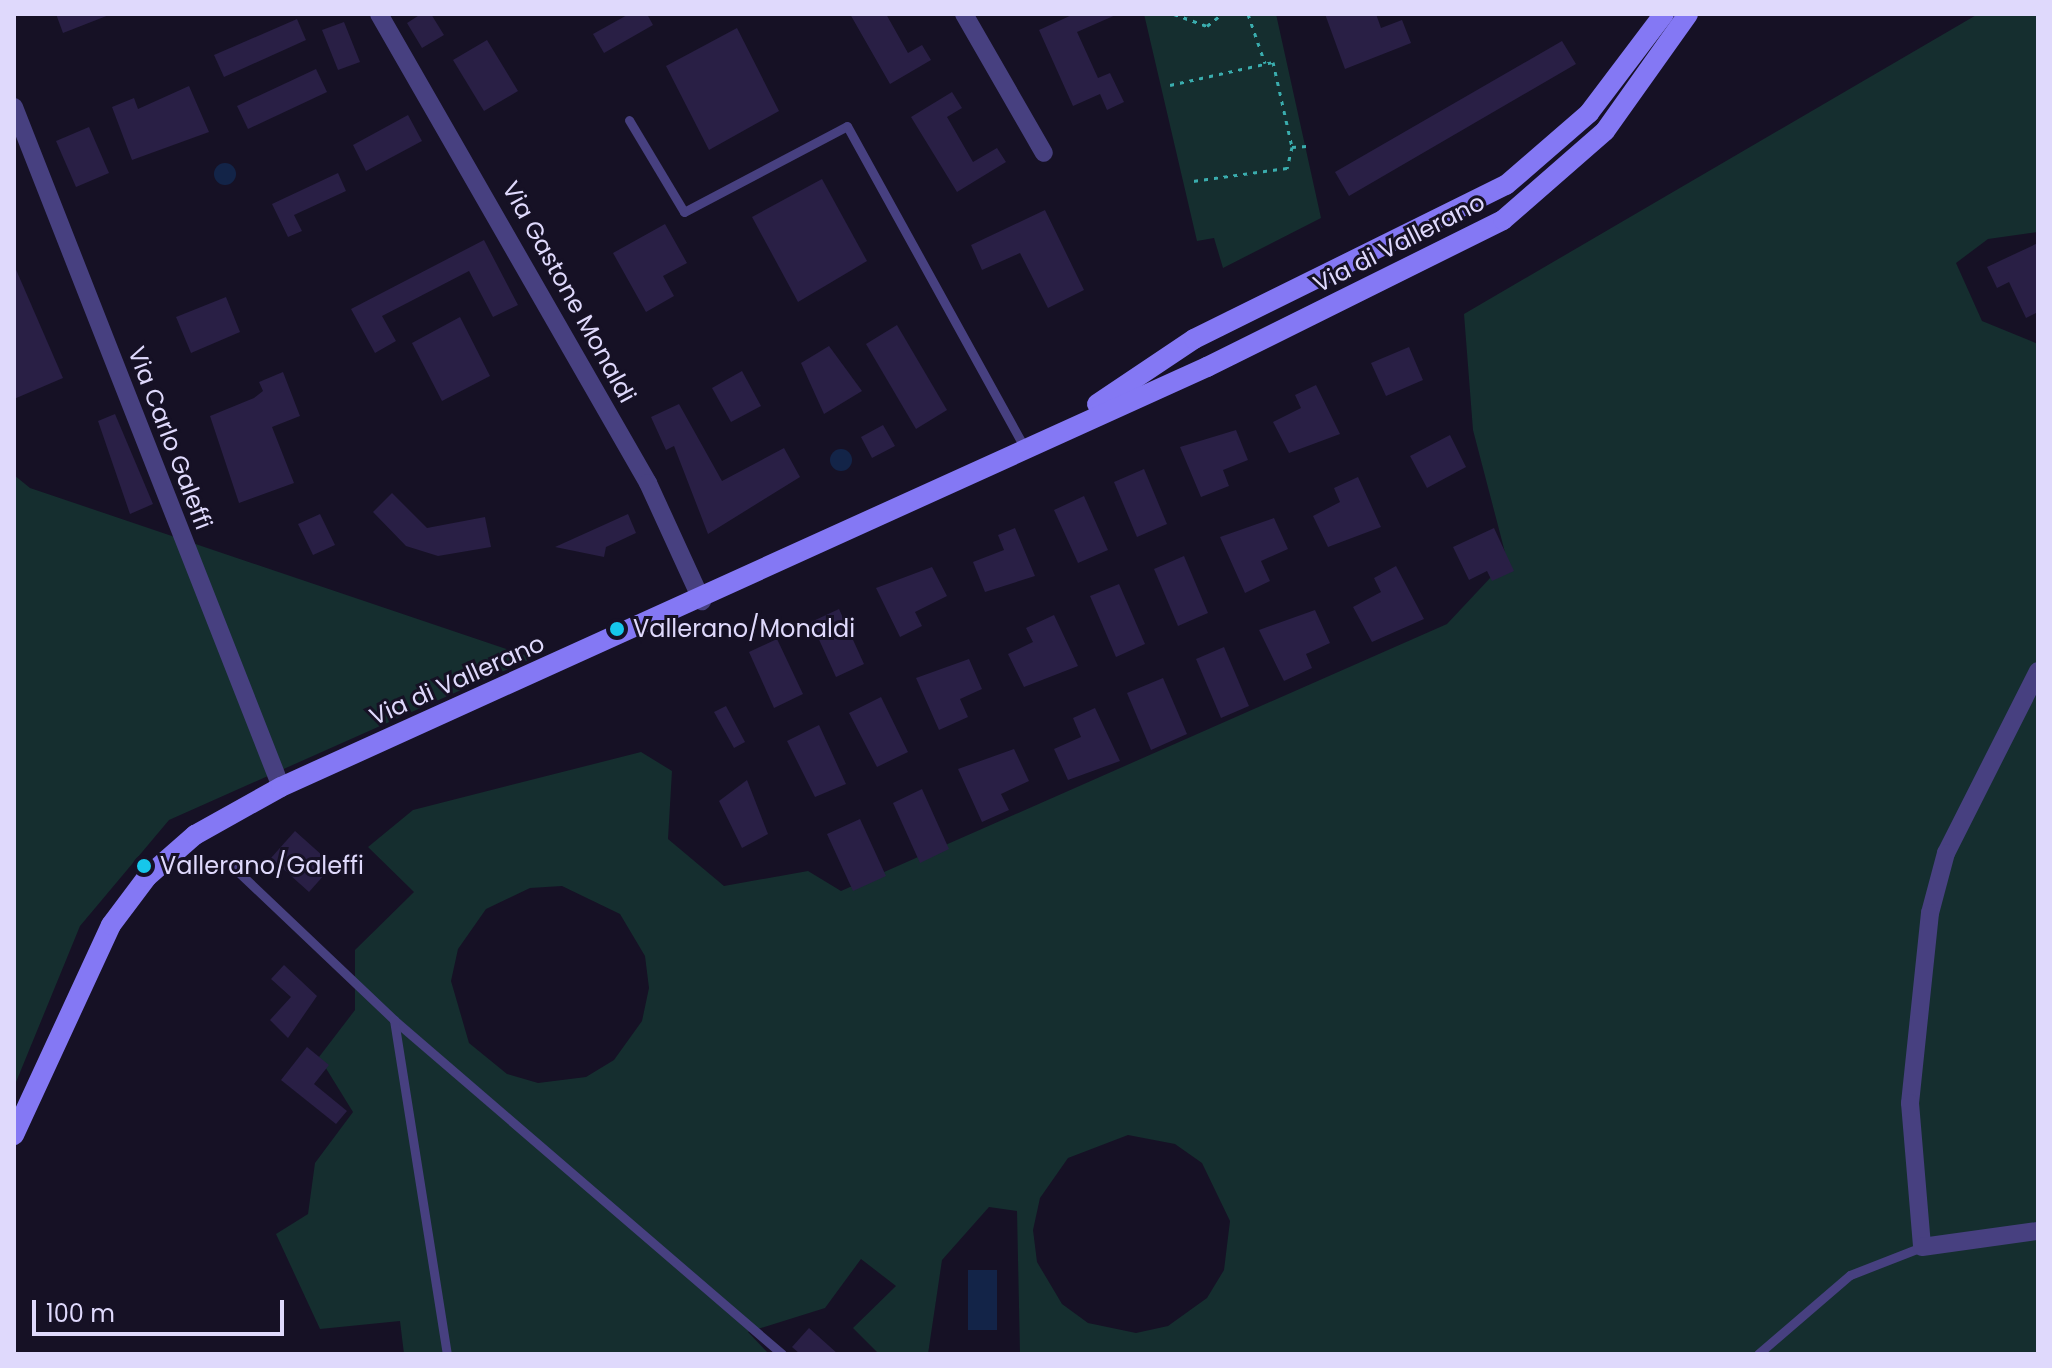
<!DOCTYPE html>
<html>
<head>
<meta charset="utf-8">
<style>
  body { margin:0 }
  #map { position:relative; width:2052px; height:1368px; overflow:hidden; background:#161125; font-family:Poppins,sans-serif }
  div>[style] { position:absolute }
  .green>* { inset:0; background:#152e2f }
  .water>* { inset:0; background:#132448 }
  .round { border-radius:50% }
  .building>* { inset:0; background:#291f45 }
  .path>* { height:3px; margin-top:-1.5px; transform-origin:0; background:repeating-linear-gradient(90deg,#3aadae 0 4px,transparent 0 10px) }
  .lane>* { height:9px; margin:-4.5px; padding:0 4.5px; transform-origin:4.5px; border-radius:4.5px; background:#474080 }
  .street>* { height:18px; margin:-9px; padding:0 9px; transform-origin:9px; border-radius:9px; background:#474080 }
  .secondary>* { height:20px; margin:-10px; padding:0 10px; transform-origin:10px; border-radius:10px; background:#8478f4 }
  .dots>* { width:22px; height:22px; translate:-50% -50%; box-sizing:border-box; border:4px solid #161125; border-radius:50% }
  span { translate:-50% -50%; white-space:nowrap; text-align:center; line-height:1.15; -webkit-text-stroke:6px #161125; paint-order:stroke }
  .street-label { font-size:24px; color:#dfd9fc }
  .poi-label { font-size:24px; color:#dfd9fc }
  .left { translate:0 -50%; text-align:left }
  .frame { position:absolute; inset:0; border:16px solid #dfd9fc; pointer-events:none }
  .scale { position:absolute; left:32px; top:1300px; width:252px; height:36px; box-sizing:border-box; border:4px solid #dfd9fc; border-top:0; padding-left:10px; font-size:24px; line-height:28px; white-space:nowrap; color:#dfd9fc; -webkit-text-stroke:6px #161125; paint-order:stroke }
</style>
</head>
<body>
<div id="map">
  <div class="green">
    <div style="clip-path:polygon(1144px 14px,1276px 14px,1321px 218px,1223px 268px,1214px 238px,1197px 241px)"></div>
    <div style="clip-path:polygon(evenodd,1978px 14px,2038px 14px,2038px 232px,1988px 239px,1956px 263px,1982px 321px,2038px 344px,2038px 1354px,1020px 1354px,1017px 1211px,989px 1207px,942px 1260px,928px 1354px,879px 1354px,853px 1328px,896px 1286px,861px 1259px,825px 1308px,748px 1332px,769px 1354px,404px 1354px,400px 1321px,320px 1329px,276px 1234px,308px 1214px,315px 1163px,353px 1112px,319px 1057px,355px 1010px,355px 950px,414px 892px,368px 847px,413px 810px,641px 752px,672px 771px,668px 839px,724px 886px,808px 871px,841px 891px,1447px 624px,1507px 560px,1473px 430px,1464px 314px,1978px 14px,562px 886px,620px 914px,645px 956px,649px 988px,642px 1021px,614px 1060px,586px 1077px,538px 1083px,507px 1074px,469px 1043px,451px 981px,458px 949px,486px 909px,530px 888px,562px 886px,1978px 14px,1128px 1135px,1175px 1144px,1202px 1163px,1230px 1221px,1224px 1270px,1207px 1298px,1168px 1326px,1136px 1333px,1088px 1323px,1062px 1304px,1037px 1262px,1033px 1230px,1040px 1198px,1068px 1158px,1128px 1135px)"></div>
    <div style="clip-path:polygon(14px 475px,30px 488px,533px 658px,169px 820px,80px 926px,14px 1087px)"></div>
  </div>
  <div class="water">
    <div class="round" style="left:214px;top:163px;width:22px;height:22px"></div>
    <div class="round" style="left:830px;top:449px;width:22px;height:22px"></div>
    <div style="clip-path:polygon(968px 1270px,997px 1270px,997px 1330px,968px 1330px)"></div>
  </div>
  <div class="building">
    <div style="clip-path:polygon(56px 14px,109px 14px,109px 15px,63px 33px)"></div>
    <div style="clip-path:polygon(421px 14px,431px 14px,444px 35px,422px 48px,407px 23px)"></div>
    <div style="clip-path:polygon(629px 14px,647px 14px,653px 25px,604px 53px,593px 34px)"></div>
    <div style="clip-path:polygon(850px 14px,886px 14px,908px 53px,922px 45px,931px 60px,890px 84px)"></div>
    <div style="clip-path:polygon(1074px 14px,1118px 14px,1077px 32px,1098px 78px,1110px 73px,1124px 102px,1107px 110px,1100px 94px,1073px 106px,1039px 30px)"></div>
    <div style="clip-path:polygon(1325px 14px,1376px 14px,1381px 28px,1402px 20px,1411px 43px,1345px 69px)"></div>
    <div style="clip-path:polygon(297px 19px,306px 40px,224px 77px,214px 55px)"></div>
    <div style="clip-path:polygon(344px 22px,360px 62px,338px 70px,322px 30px)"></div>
    <div style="clip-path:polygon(737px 28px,779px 111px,709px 150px,666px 66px)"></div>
    <div style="clip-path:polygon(487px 40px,518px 91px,484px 111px,453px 60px)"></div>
    <div style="clip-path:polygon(1562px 41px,1576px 64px,1349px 196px,1335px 172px)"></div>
    <div style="clip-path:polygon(316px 69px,327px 92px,248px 129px,237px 106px)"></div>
    <div style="clip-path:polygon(189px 86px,209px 132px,132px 160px,112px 107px,134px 98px,138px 109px)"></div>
    <div style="clip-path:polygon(952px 92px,962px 108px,947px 117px,973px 162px,997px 148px,1006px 162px,957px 192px,911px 117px)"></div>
    <div style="clip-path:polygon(408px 115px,422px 141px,366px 171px,353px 145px)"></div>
    <div style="clip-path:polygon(89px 127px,109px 173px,76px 187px,56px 141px)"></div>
    <div style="clip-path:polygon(338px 173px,346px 191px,294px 215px,302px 231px,288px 237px,272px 204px)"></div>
    <div style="clip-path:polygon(822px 179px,867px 261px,798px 302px,752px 217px)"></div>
    <div style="clip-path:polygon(1045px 210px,1084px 290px,1048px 308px,1020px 253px,982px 270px,971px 245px)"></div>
    <div style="clip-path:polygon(665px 224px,687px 263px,663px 276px,674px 296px,646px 312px,613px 253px)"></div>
    <div style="clip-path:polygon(484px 240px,518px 305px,493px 317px,469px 271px,382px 316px,396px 341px,375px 353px,351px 309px)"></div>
    <div style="clip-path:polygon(2038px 243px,2038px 312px,2026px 318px,2009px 282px,1997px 288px,1987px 267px)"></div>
    <div style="clip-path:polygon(14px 265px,63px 378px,14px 399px)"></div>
    <div style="clip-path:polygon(226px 297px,240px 332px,191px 353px,176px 317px)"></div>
    <div style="clip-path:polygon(460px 317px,490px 376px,442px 401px,412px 343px)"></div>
    <div style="clip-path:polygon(897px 325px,947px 410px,916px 429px,866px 344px)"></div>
    <div style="clip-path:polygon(829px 346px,862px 391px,824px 414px,801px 363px)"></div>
    <div style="clip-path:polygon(1409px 347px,1423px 380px,1386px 396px,1371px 363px)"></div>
    <div style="clip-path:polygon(742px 371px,761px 406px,731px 422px,712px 388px)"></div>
    <div style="clip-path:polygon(283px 372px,300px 416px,272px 427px,294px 483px,239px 503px,210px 416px,254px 398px,263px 391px,259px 382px)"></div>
    <div style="clip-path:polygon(1316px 385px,1340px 434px,1289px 453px,1273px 422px,1301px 408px,1295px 395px)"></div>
    <div style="clip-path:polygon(679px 404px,722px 481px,784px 448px,800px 477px,708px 534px,674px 446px,666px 450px,651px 417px)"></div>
    <div style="clip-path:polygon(115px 414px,153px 504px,130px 514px,98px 421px)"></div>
    <div style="clip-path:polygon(883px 425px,895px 446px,872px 458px,861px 437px)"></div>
    <div style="clip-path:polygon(1236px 430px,1248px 460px,1223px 470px,1229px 486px,1201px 497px,1180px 447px)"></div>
    <div style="clip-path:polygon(1450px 435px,1466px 467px,1427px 488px,1410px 456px)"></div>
    <div style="clip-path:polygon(1144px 469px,1167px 524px,1137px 537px,1114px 482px)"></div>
    <div style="clip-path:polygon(1358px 477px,1381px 527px,1328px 547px,1313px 516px,1340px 502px,1334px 488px)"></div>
    <div style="clip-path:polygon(392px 493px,427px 528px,485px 517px,491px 547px,438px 556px,406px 546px,373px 512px)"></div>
    <div style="clip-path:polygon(1084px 496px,1108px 550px,1078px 563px,1054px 510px)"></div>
    <div style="clip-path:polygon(320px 514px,335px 545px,313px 555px,298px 524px)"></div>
    <div style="clip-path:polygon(628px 514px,636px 533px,606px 547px,604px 557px,555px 547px)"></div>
    <div style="clip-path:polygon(1274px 518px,1288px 549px,1261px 561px,1270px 581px,1245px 593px,1220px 537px)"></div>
    <div style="clip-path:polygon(1015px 528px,1035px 576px,985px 592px,973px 562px,1004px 550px,998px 535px)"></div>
    <div style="clip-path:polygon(1494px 528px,1514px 571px,1492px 581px,1487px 571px,1469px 580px,1453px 547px)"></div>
    <div style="clip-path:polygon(1184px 556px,1208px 613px,1178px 626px,1154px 569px)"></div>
    <div style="clip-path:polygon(1396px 566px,1424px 619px,1372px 642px,1353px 607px,1381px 592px,1374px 578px)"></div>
    <div style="clip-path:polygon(932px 567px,947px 596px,915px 612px,922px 626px,900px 637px,876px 588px)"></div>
    <div style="clip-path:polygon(1119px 584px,1145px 644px,1116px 657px,1090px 596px)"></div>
    <div style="clip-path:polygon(839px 609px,864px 664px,836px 677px,811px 622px)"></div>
    <div style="clip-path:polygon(1315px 610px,1330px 643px,1306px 654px,1312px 668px,1284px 681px,1259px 630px)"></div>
    <div style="clip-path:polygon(1054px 615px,1078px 666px,1024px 687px,1008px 654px,1033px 642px,1026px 628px)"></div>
    <div style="clip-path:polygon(777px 639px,803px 694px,774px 708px,749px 652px)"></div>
    <div style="clip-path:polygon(1224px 647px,1249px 706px,1221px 718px,1196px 659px)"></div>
    <div style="clip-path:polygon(969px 659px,982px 689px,960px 699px,968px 717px,939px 730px,916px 678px)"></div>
    <div style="clip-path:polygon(1163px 678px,1187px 734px,1151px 750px,1127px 693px)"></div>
    <div style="clip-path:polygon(881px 697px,908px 752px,877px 767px,849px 713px)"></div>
    <div style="clip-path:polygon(726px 706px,745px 742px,734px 748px,714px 712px)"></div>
    <div style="clip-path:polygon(1095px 708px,1120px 761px,1068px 780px,1054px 749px,1081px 737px,1073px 718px)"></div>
    <div style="clip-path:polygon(819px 725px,846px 784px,815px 797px,787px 741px)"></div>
    <div style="clip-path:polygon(1014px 749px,1029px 781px,1001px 794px,1009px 810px,982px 822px,958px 769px)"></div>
    <div style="clip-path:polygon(747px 780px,768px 834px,742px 848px,719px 801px)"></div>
    <div style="clip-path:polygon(922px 789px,949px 849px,920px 863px,893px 803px)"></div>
    <div style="clip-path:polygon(860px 819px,886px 876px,853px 891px,827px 834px)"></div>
    <div style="clip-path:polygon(295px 831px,333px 865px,309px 892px,271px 858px)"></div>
    <div style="clip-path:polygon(284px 965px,317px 996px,288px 1038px,270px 1020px,291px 997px,271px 979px)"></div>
    <div style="clip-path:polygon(307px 1047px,329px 1065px,314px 1084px,347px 1111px,336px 1124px,281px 1080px)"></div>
    <div style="clip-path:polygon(809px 1328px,838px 1354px,800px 1354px,792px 1347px)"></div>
  </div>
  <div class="path">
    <div style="left:1174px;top:14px;width:35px;rotate:20deg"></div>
    <div style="left:1207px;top:26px;width:19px;rotate:-39deg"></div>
    <div style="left:1248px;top:14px;width:52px;rotate:70.9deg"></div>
    <div style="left:1170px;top:85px;width:106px;rotate:-12.6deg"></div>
    <div style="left:1273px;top:62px;width:87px;rotate:77.4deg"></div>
    <div style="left:1292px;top:147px;width:22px;rotate:103deg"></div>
    <div style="left:1287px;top:168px;width:95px;rotate:172.1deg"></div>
    <div style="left:1292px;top:147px;width:15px;rotate:-4deg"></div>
  </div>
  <div class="lane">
    <div style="left:629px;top:120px;width:107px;rotate:59.1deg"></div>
    <div style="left:684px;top:212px;width:184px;rotate:-27.8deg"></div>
    <div style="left:847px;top:126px;width:366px;rotate:61.1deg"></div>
    <div style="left:232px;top:866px;width:224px;rotate:43.5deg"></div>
    <div style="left:394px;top:1020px;width:512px;rotate:40.72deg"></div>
    <div style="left:394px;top:1020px;width:338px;rotate:81deg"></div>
    <div style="left:1758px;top:1354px;width:121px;rotate:-40.7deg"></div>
    <div style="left:1850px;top:1275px;width:77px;rotate:-21.3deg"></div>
  </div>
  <div class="street">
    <div style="left:379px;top:14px;width:541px;rotate:60.16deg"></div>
    <div style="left:648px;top:483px;width:130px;rotate:65.4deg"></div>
    <div style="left:964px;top:14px;width:160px;rotate:60.1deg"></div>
    <div style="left:14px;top:107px;width:731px;rotate:68.56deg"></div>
    <div style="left:2038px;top:671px;width:204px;rotate:116.8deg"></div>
    <div style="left:1946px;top:853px;width:62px;rotate:104.9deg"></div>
    <div style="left:1930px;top:913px;width:191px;rotate:96deg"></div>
    <div style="left:1910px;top:1103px;width:144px;rotate:85.2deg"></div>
    <div style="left:1922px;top:1247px;width:117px;rotate:-7.9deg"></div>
  </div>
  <div class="secondary">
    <div style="left:1097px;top:404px;width:117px;rotate:-33.8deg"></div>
    <div style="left:1194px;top:339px;width:348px;rotate:-26.3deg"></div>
    <div style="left:1506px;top:185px;width:110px;rotate:-40.9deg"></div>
    <div style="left:1589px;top:113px;width:124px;rotate:-52.9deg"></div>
    <div style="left:14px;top:1135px;width:231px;rotate:-65.2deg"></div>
    <div style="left:111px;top:925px;width:60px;rotate:-53.1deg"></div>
    <div style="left:147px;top:877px;width:64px;rotate:-41.2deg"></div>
    <div style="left:195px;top:835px;width:98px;rotate:-29.2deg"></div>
    <div style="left:281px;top:787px;width:1017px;rotate:-24.4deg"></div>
    <div style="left:1207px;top:367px;width:330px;rotate:-26.4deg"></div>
    <div style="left:1503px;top:220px;width:135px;rotate:-41.1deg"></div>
    <div style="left:1605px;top:131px;width:143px;rotate:-54.6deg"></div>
  </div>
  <div class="dots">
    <div style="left:617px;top:629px;background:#16c7eb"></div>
    <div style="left:144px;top:866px;background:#16c7eb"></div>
  </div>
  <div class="street-label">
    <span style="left:1399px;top:243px;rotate:-27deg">Via di Vallerano</span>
    <span style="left:569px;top:292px;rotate:61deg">Via Gastone Monaldi</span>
    <span style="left:170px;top:438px;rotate:69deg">Via Carlo Galeffi</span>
    <span style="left:457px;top:680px;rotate:-24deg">Via di Vallerano</span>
  </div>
  <div class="poi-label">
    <span class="left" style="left:633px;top:629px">Vallerano/Monaldi</span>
    <span class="left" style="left:160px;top:866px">Vallerano/Galeffi</span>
  </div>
  <div class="frame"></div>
  <div class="scale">100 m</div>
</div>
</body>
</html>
